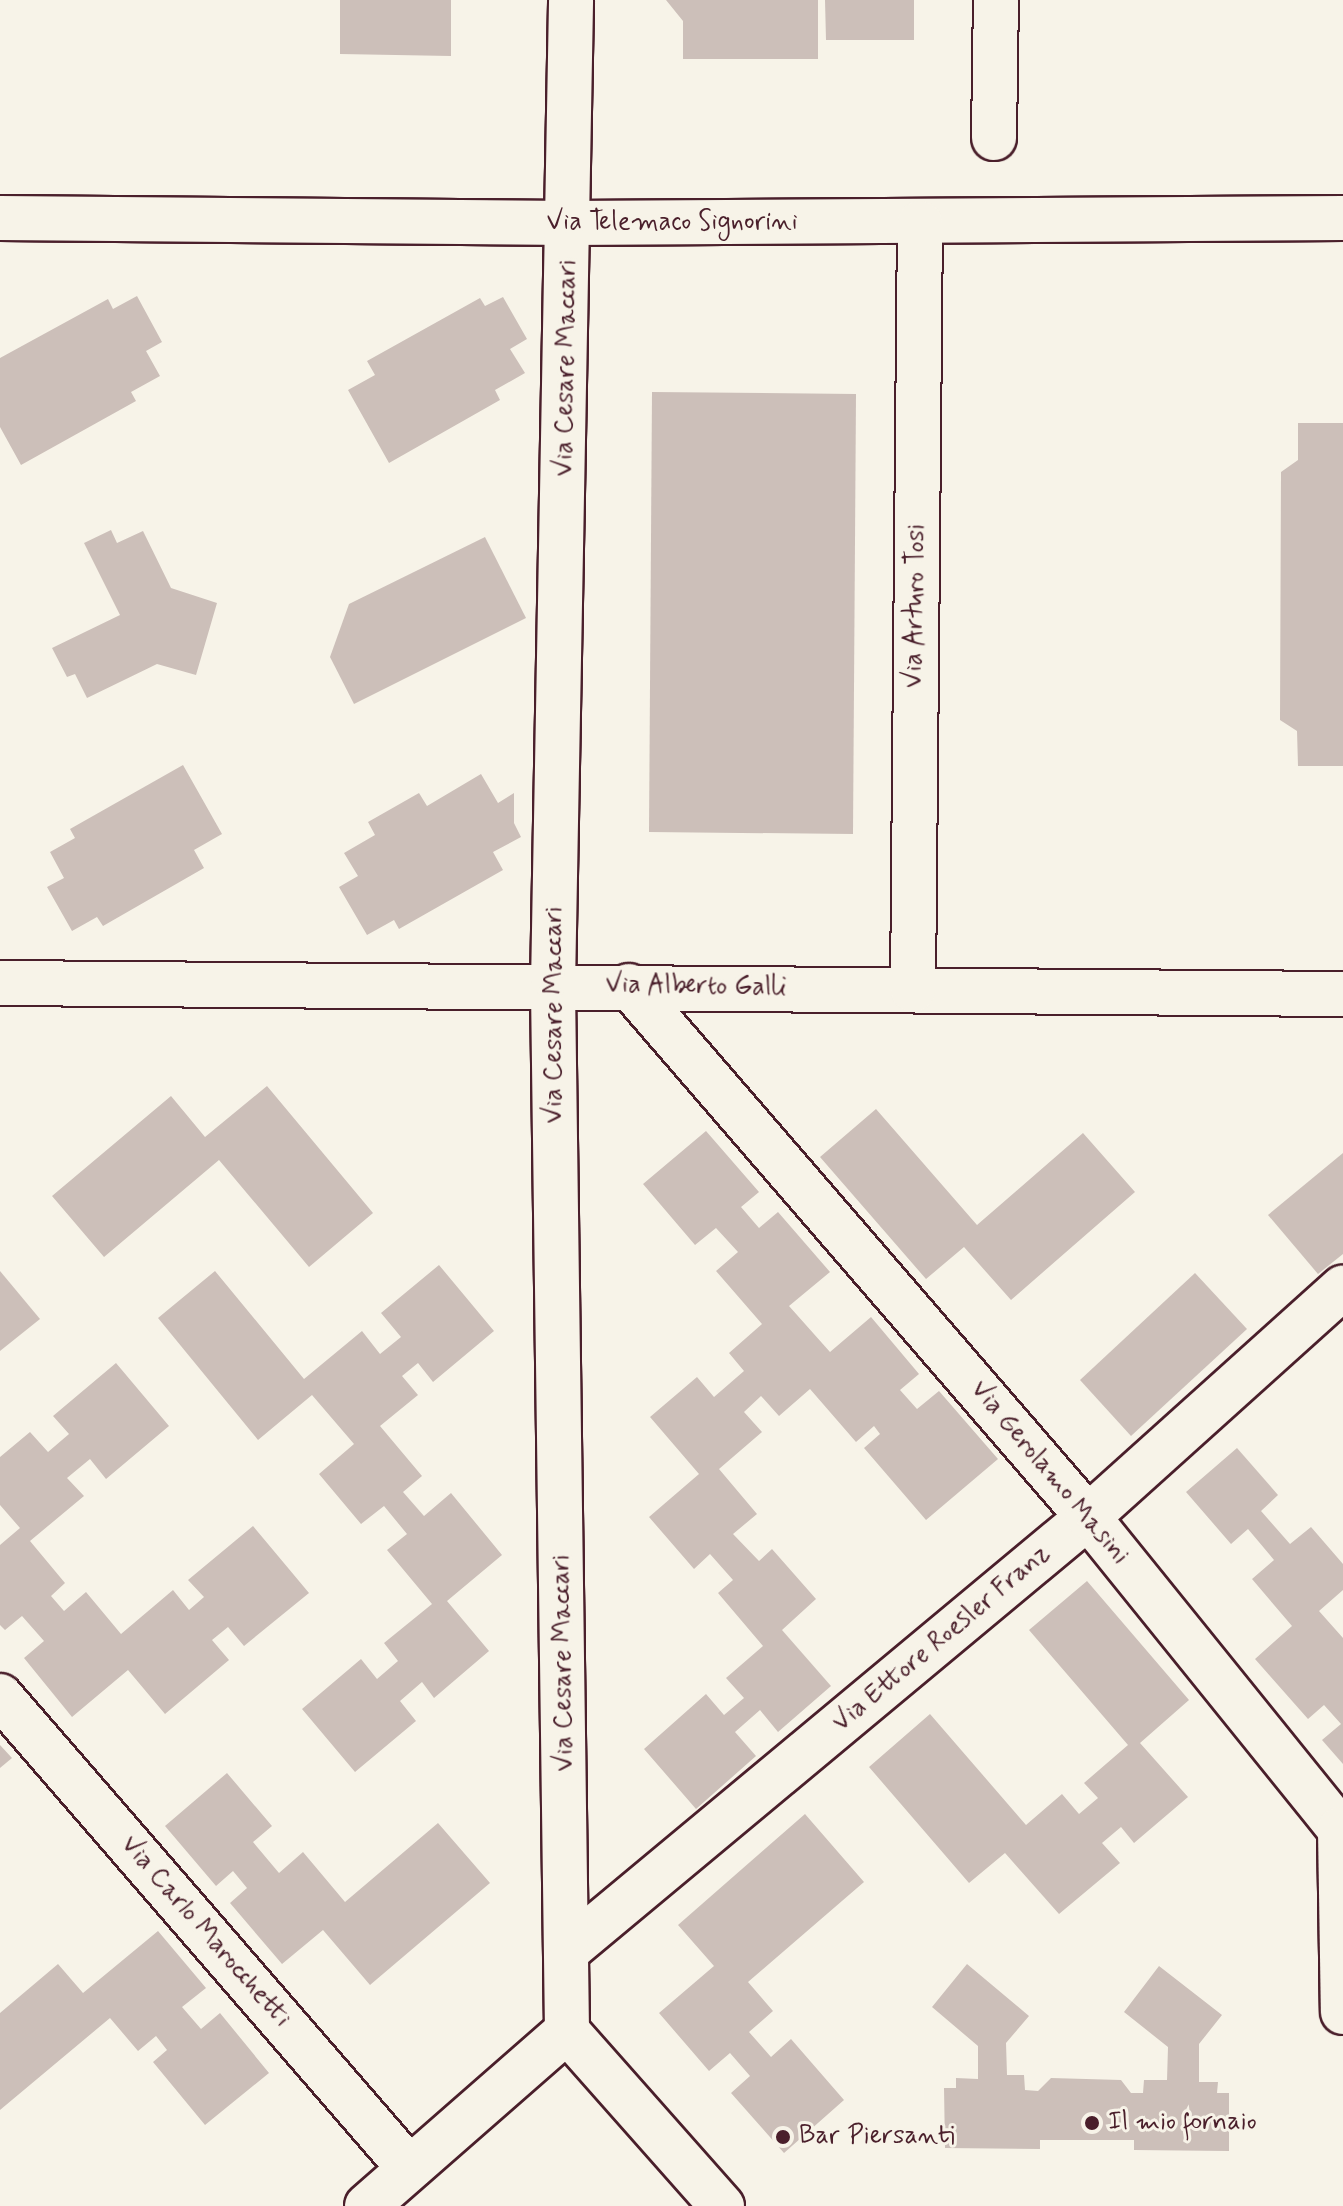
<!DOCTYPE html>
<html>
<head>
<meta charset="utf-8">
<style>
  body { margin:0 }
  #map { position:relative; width:1343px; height:2206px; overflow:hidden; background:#f7f3e8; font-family:Mynerve,sans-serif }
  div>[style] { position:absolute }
  .building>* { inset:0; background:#ccbfb9 }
  .roads { filter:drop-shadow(2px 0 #4a1f2b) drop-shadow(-2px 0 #4a1f2b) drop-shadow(0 2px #4a1f2b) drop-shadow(0 -2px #4a1f2b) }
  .minor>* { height:44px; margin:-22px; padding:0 22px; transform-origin:22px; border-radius:22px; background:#f7f3e8 }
  .dots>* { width:22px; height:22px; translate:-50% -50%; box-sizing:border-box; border:4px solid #f7f3e8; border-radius:50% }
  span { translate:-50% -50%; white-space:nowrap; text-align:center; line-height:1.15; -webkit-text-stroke:6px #f7f3e8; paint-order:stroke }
  .street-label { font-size:26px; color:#4a1f2b }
  .poi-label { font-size:26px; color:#4a1f2b }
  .left { translate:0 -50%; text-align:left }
</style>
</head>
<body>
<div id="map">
  <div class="building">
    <div style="clip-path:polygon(340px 0,451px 0,451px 56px,340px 54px)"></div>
    <div style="clip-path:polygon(666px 0,818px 0,818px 59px,683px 59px,683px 21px)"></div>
    <div style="clip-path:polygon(825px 0,914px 0,914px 40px,826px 40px)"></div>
    <div style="clip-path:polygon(137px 296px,162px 342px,146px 351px,160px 376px,131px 392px,136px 401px,21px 465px,0 427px,0 358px,108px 299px,113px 309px)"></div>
    <div style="clip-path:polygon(503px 297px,527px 339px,510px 349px,525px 373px,495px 390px,500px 400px,389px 463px,348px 390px,375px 375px,367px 361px,480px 298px,485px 306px)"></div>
    <div style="clip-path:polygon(652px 392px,856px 394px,853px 834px,649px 832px)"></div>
    <div style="clip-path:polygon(1298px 423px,1343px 423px,1343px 766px,1298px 766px,1297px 731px,1280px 720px,1281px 472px,1298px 460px)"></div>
    <div style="clip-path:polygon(111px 530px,117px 543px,143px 531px,171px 588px,217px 603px,196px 675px,157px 664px,87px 698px,75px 674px,67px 677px,52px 648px,120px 615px,84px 543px)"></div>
    <div style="clip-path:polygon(485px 537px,526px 618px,354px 704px,330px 657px,349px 604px)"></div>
    <div style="clip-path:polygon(183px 765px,222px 834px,194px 850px,204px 868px,103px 926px,97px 917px,72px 931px,47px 887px,64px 878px,50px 852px,75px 838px,70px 829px)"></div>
    <div style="clip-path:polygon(481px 774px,498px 803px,514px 793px,514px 823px,521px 837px,493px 852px,503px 870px,399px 929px,394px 920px,367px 935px,339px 887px,358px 876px,344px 853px,375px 835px,368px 822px,419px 793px,427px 806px)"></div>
    <div style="clip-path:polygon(267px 1086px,373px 1213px,309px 1267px,219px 1160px,104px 1257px,52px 1196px,171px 1096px,205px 1137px)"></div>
    <div style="clip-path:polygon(876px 1109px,977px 1225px,1083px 1133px,1135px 1192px,1011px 1300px,964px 1247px,926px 1279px,820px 1157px)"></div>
    <div style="clip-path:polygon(706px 1131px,759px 1192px,741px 1207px,759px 1228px,778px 1212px,830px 1272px,789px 1306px,830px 1352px,871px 1317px,919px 1374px,900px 1390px,917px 1409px,939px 1391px,998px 1459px,926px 1520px,864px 1448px,880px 1434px,874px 1426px,856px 1442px,810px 1389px,779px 1416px,761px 1396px,744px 1412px,762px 1432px,719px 1469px,757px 1514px,733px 1534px,759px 1561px,772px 1549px,816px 1599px,782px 1630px,831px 1686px,778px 1732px,760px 1710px,735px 1732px,756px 1756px,696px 1809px,644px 1749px,706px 1694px,724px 1715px,744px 1698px,726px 1678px,763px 1646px,718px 1593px,733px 1580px,710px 1554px,694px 1569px,649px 1517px,699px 1474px,650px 1417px,697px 1377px,714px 1397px,744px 1371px,729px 1353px,762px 1324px,716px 1271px,738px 1252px,716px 1228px,695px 1245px,643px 1184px)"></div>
    <div style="clip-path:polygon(1343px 1153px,1343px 1254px,1318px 1274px,1268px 1215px)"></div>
    <div style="clip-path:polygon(439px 1265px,494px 1331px,433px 1382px,418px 1363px,402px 1376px,418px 1395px,380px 1426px,422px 1476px,403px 1492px,424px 1516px,451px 1493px,502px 1555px,447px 1601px,489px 1651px,434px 1698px,422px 1682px,400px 1701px,416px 1721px,355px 1772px,302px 1709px,361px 1659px,377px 1679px,398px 1661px,384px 1643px,432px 1604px,387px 1550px,407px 1534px,384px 1506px,361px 1524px,319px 1474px,354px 1444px,312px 1395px,258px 1440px,158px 1318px,215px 1271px,304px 1379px,362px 1331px,380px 1354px,401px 1337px,381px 1313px)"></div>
    <div style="clip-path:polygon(0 1271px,40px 1319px,0 1351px)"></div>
    <div style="clip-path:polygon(1195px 1273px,1247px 1329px,1131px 1436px,1080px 1380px)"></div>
    <div style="clip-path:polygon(116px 1363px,169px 1426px,106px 1479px,90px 1459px,67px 1478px,84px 1496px,30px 1541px,65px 1583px,51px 1596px,64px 1611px,86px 1592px,121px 1634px,173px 1590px,189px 1610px,204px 1597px,188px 1580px,253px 1526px,309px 1593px,244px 1646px,228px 1627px,212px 1640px,229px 1660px,165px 1714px,128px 1670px,72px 1717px,24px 1658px,44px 1641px,22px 1616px,5px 1630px,0 1625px,0 1545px,20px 1528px,0 1505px,0 1457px,30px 1432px,48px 1452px,69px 1434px,53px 1416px)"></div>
    <div style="clip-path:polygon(1237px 1448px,1278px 1495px,1261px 1511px,1290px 1544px,1311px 1527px,1343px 1564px,1343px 1590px,1319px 1611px,1343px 1638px,1343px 1764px,1322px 1740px,1341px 1724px,1324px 1705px,1308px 1719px,1255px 1659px,1292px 1626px,1252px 1579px,1274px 1560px,1248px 1529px,1231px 1544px,1186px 1492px)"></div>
    <div style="clip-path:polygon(1087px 1581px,1189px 1700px,1140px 1743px,1188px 1797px,1134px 1843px,1121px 1827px,1102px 1843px,1120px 1863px,1059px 1914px,1005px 1853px,969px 1883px,869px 1767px,930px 1714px,1026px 1825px,1062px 1794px,1079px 1814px,1098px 1798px,1084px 1783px,1128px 1745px,1029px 1630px)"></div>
    <div style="clip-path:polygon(0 1745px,12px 1758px,0 1768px)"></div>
    <div style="clip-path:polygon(227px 1773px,272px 1826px,253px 1842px,279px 1873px,303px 1852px,345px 1902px,438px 1823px,490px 1883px,370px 1985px,323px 1930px,282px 1964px,230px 1903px,247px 1888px,233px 1871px,216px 1886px,165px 1826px)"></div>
    <div style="clip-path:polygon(805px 1814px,864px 1882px,748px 1982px,773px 2011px,749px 2032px,771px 2057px,791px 2039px,844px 2100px,784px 2153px,731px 2093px,750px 2076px,730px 2053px,709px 2071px,659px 2013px,714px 1966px,678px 1925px)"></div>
    <div style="clip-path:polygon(158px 1931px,206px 1988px,182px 2007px,201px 2029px,220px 2013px,269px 2073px,205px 2125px,153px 2062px,167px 2050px,156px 2036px,138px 2051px,110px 2018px,0 2110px,0 2013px,58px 1964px,83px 1993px)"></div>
    <div style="clip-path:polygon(967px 1964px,1029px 2016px,1006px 2043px,1007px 2075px,1024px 2075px,1025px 2090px,1038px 2091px,1051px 2078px,1121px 2080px,1131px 2093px,1143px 2093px,1144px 2080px,1167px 2080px,1168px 2047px,1124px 2012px,1159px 1966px,1222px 2015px,1199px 2044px,1199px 2082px,1218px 2082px,1217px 2093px,1229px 2093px,1229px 2151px,1134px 2150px,1134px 2140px,1040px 2140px,1040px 2149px,945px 2148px,944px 2088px,956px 2088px,956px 2078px,978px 2079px,978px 2046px,932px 2007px)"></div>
  </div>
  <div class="roads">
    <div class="minor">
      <div style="left:994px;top:138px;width:138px;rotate:-89.2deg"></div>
      <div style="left:0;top:218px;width:570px;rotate:0.5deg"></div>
      <div style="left:570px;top:223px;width:773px;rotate:-0.37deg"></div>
      <div style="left:0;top:983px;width:1343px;rotate:0.47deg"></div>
      <div style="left:629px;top:986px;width:702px;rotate:49.16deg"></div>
      <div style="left:1088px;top:1517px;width:401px;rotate:51.1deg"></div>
      <div style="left:1340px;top:1829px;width:183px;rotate:89.1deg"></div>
      <div style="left:913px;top:990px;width:767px;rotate:-89.48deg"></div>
      <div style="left:0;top:1696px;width:625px;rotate:49.09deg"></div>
      <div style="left:568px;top:1950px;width:677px;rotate:-39.78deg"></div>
      <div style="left:1088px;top:1517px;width:343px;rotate:-42deg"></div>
      <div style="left:567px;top:2031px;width:1046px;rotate:-90.77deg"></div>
      <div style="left:553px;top:985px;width:985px;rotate:-88.95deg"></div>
      <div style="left:367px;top:2206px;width:266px;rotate:-41.2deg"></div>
      <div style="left:567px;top:2031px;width:234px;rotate:48.5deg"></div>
    </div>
  </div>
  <div class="dots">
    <div style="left:1092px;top:2123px;background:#4a1f2b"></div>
    <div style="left:783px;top:2137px;background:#4a1f2b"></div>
  </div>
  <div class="street-label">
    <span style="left:672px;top:223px">Via Telemaco Signorini</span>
    <span style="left:567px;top:368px;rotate:-89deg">Via Cesare Maccari</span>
    <span style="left:916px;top:606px;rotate:-89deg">Via Arturo Tosi</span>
    <span style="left:696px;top:987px;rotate:1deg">Via Alberto Galli</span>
    <span style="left:555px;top:1015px;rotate:-90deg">Via Cesare Maccari</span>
    <span style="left:1049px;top:1473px;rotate:50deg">Via Gerolamo Masini</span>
    <span style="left:942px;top:1639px;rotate:-40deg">Via Ettore Roesler Franz</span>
    <span style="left:564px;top:1663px;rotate:-91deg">Via Cesare Maccari</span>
    <span style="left:205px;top:1932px;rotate:49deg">Via Carlo Marocchetti</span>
  </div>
  <div class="poi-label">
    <span class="left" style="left:1108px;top:2123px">Il mio fornaio</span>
    <span class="left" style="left:799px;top:2137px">Bar Piersanti</span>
  </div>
</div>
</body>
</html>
